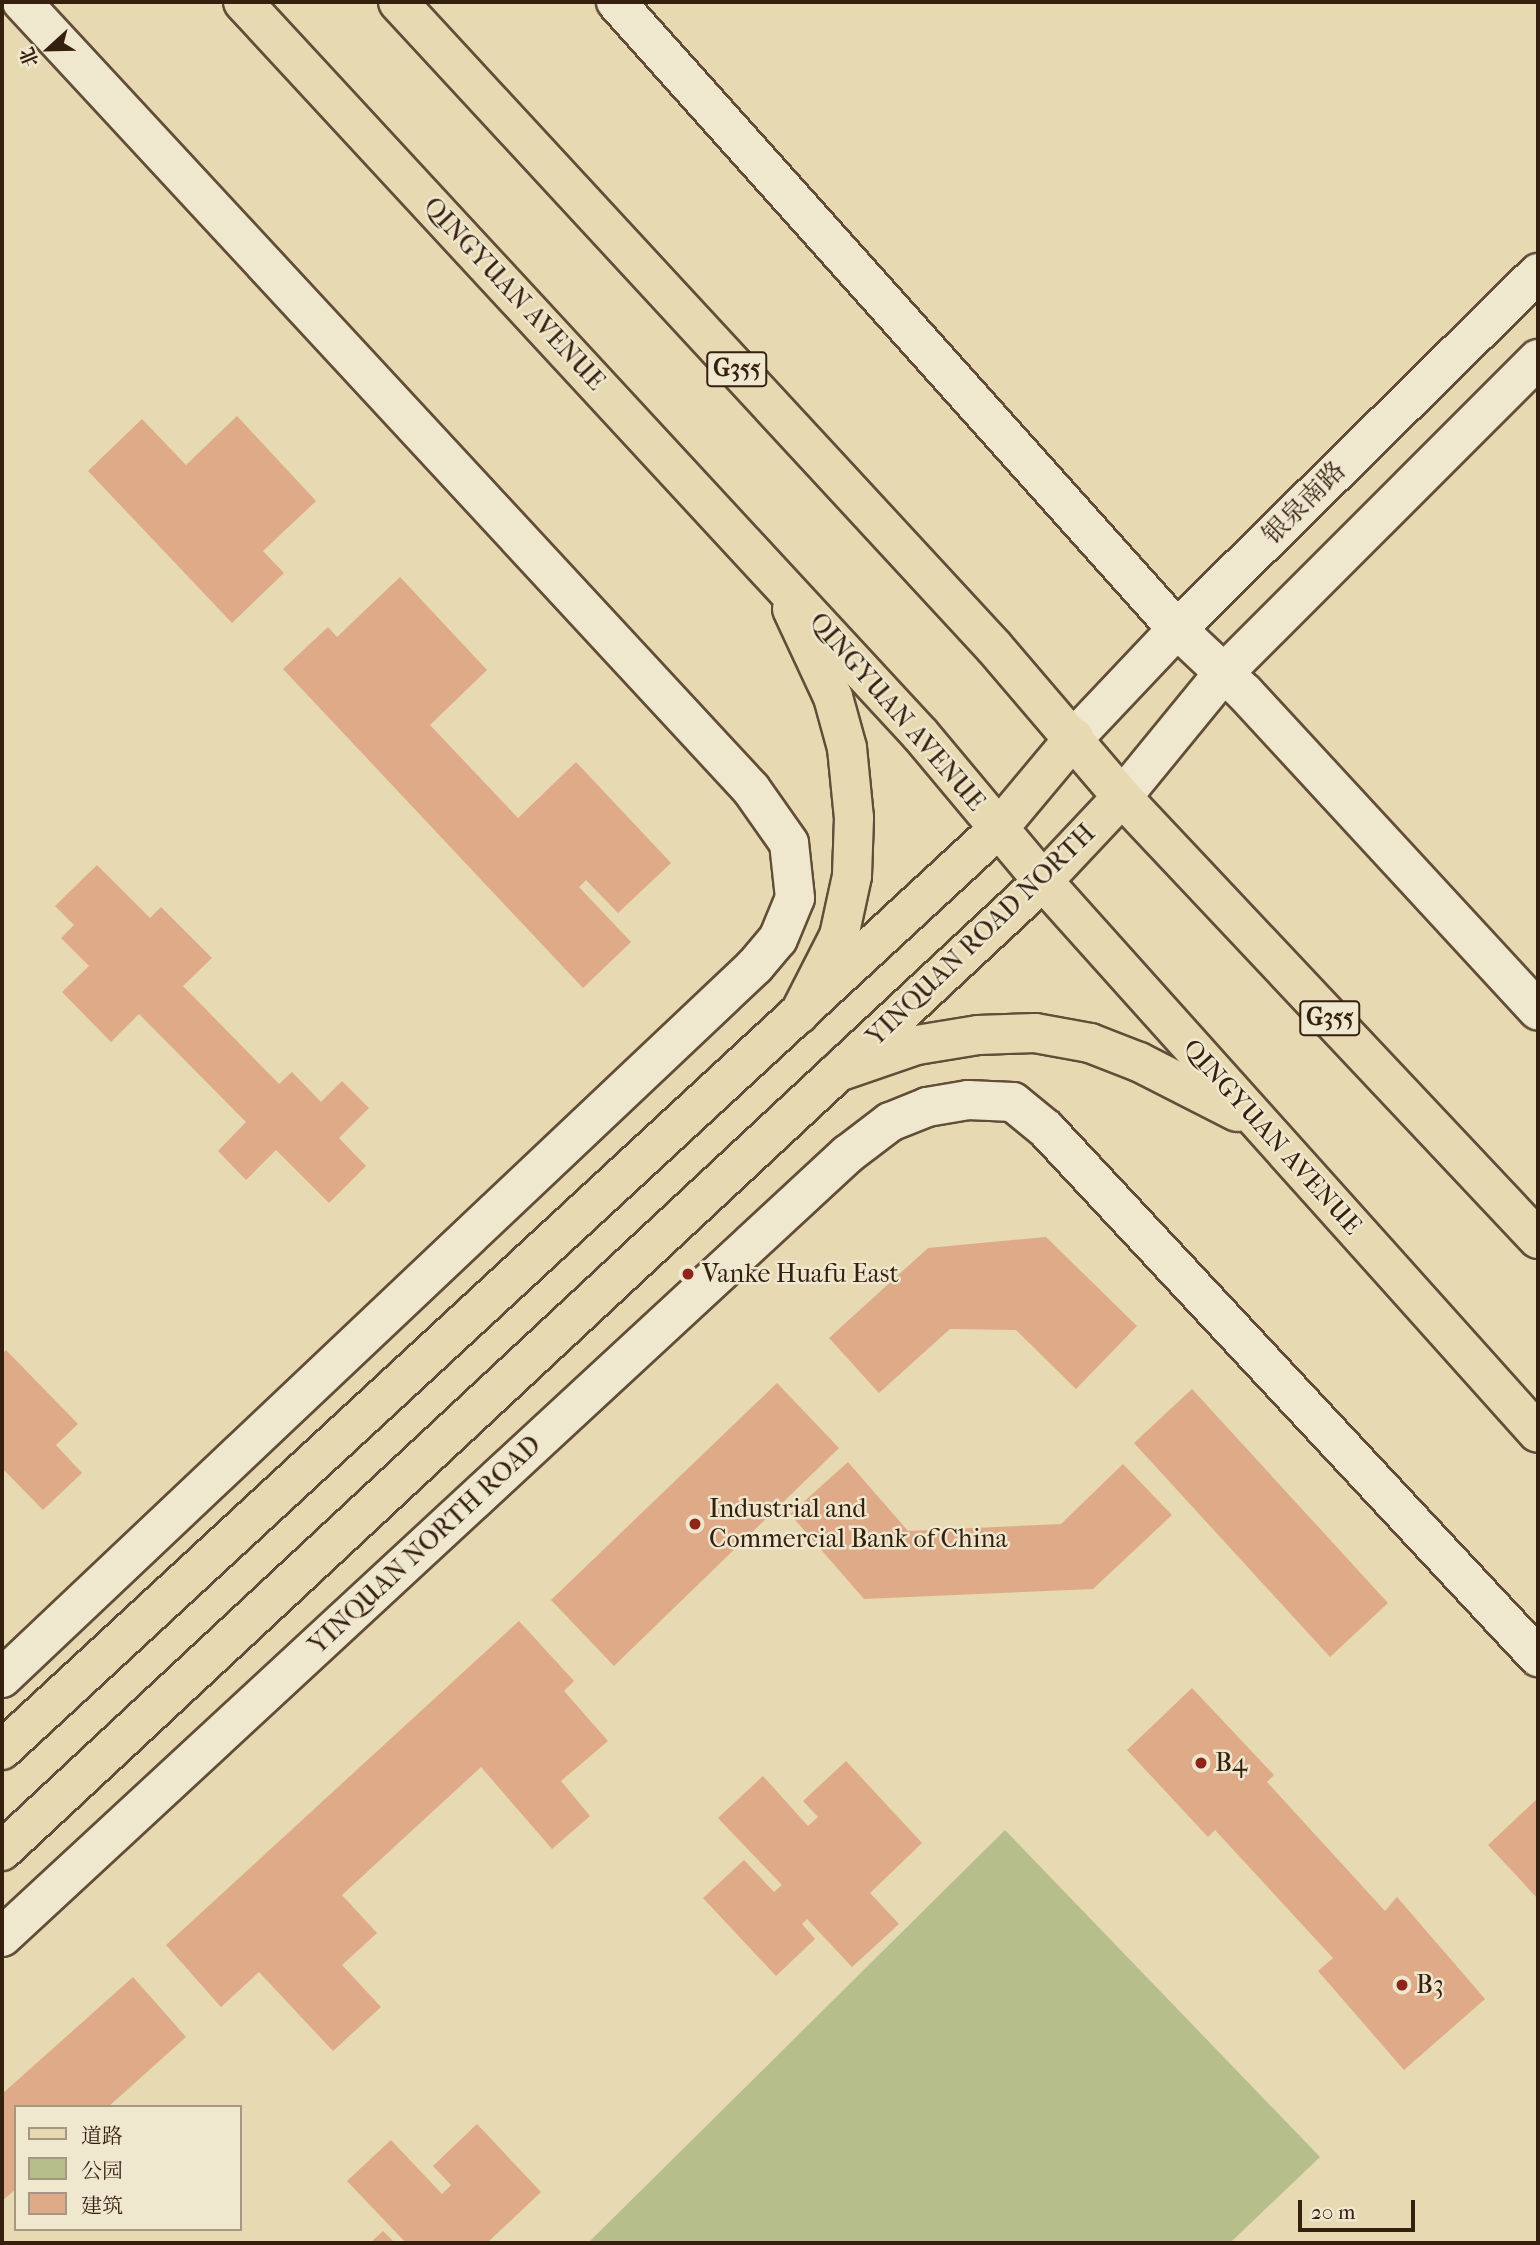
<!DOCTYPE html>
<html>
<head>
<meta charset="utf-8">
<style>
  body { margin:0 }
  #map { position:relative; width:1540px; height:2245px; overflow:hidden; background:#e7dab3; font-family:"IM FELL French Canon","Noto Serif SC",serif }
  div>[style] { position:absolute }
  .green>* { inset:0; background:#b6bf8c }
  .building>* { inset:0; background:#deaa87 }
  .roads { filter:drop-shadow(2px 0 #624e38) drop-shadow(-2px 0 #624e38) drop-shadow(0 2px #624e38) drop-shadow(0 -2px #624e38) }
  .minor>* { height:38px; margin:-19px; padding:0 19px; transform-origin:19px; border-radius:19px; background:#efe7ce }
  .major>* { height:38px; margin:-19px; padding:0 19px; transform-origin:19px; border-radius:19px; background:#e7dab3 }
  .highway>* { height:38px; margin:-19px; padding:0 19px; transform-origin:19px; border-radius:19px; background:#e7dab3 }
  .dots>* { width:19px; height:19px; translate:-50% -50%; box-sizing:border-box; border:4px solid #efe7ce; border-radius:50% }
  span { translate:-50% -50%; white-space:nowrap; text-align:center; line-height:1.15; -webkit-text-stroke:5px #efe7ce; paint-order:stroke }
  .shield-label span { padding:2px 5px; background:#efe7ce; border:2px solid; border-radius:5px; -webkit-text-stroke-width:0 }
  .shield-label { font-size:24px; color:#351f0f; font-weight:700 }
  .street-label { font-size:26px; color:#351f0f }
  .poi-label { font-size:26px; color:#351f0f }
  .left { translate:0 -50%; text-align:left }
  .frame { position:absolute; inset:0; border:4px solid #351f0f; pointer-events:none }
  .legend { position:absolute; left:14px; top:2105px; width:228px; height:126px; box-sizing:border-box; background:#efe7ce; border:2px solid #a59782; margin:0; padding:9px 12px; list-style:none; font-size:21px; color:#351f0f }
  .legend li { display:flex; align-items:center; gap:14px; height:35px }
  .legend b { width:35px; border:2px solid #a59782 }
  .north { position:absolute; left:14px; top:14px; width:70px; height:70px; -webkit-text-stroke:5px #efe7ce; paint-order:stroke; rotate:248deg; font-size:19px; font-weight:700; line-height:28px; text-align:center; color:#351f0f }
  .north::after { content:''; display:block; margin:auto; width:24px; height:32px; background:#351f0f; clip-path:polygon(50% 0,100% 100%,50% 72%,0 100%) }
  .scale { position:absolute; left:1298px; top:2200px; width:117px; height:32px; box-sizing:border-box; border:4px solid #351f0f; border-top:0; padding-left:9px; font-size:21px; line-height:24px; white-space:nowrap; color:#351f0f; -webkit-text-stroke:5px #efe7ce; paint-order:stroke }
</style>
</head>
<body>
<div id="map">
  <div class="green">
    <div style="clip-path:polygon(1005px 1830px,1320px 2157px,1230px 2243px,588px 2243px)"></div>
  </div>
  <div class="building">
    <div style="clip-path:polygon(237px 416px,316px 501px,263px 551px,284px 573px,232px 623px,88px 471px,142px 419px,186px 465px)"></div>
    <div style="clip-path:polygon(400px 577px,487px 670px,430px 725px,518px 818px,576px 762px,671px 863px,618px 913px,586px 880px,579px 887px,631px 942px,583px 988px,283px 669px,328px 627px,337px 637px)"></div>
    <div style="clip-path:polygon(97px 865px,150px 918px,161px 907px,212px 958px,183px 986px,279px 1084px,292px 1072px,321px 1102px,342px 1081px,369px 1108px,339px 1138px,366px 1166px,329px 1203px,276px 1150px,246px 1180px,218px 1151px,246px 1122px,139px 1014px,111px 1042px,62px 992px,89px 966px,61px 938px,74px 925px,55px 906px)"></div>
    <div style="clip-path:polygon(1046px 1237px,1137px 1326px,1076px 1389px,1016px 1330px,950px 1329px,879px 1393px,829px 1338px,928px 1248px)"></div>
    <div style="clip-path:polygon(6px 1350px,78px 1424px,56px 1445px,82px 1473px,43px 1510px,2px 1468px,2px 1355px)"></div>
    <div style="clip-path:polygon(777px 1383px,839px 1448px,614px 1666px,551px 1600px)"></div>
    <div style="clip-path:polygon(1192px 1389px,1388px 1603px,1330px 1657px,1134px 1443px)"></div>
    <div style="clip-path:polygon(848px 1462px,908px 1531px,1061px 1524px,1123px 1464px,1172px 1515px,1093px 1589px,864px 1599px,790px 1514px)"></div>
    <div style="clip-path:polygon(519px 1621px,574px 1681px,564px 1691px,608px 1741px,561px 1781px,590px 1816px,552px 1849px,481px 1767px,342px 1895px,377px 1933px,342px 1965px,381px 2007px,333px 2051px,259px 1972px,221px 2007px,166px 1945px)"></div>
    <div style="clip-path:polygon(1192px 1688px,1274px 1775px,1267px 1782px,1385px 1911px,1397px 1897px,1485px 1999px,1404px 2070px,1318px 1971px,1333px 1958px,1215px 1830px,1208px 1837px,1127px 1750px)"></div>
    <div style="clip-path:polygon(846px 1761px,922px 1843px,870px 1893px,899px 1924px,852px 1967px,807px 1919px,802px 1924px,815px 1939px,776px 1976px,703px 1898px,744px 1860px,774px 1892px,782px 1885px,718px 1818px,763px 1776px,808px 1826px,818px 1817px,803px 1801px)"></div>
    <div style="clip-path:polygon(1538px 1798px,1538px 1899px,1488px 1845px)"></div>
    <div style="clip-path:polygon(133px 1977px,186px 2037px,108px 2107px,16px 2107px,16px 2189px,2px 2201px,2px 2094px)"></div>
    <div style="clip-path:polygon(477px 2124px,541px 2192px,487px 2243px,406px 2243px,347px 2181px,391px 2140px,442px 2194px,451px 2185px,433px 2166px)"></div>
    <div style="clip-path:polygon(383px 2231px,395px 2243px,370px 2243px)"></div>
  </div>
  <div class="roads">
    <div class="minor">
      <div style="left:616px;top:2px;width:841px;rotate:48.18deg"></div>
      <div style="left:1177px;top:629px;width:93px;rotate:43.3deg"></div>
      <div style="left:1245px;top:693px;width:432px;rotate:47.3deg"></div>
      <div style="left:1074px;top:738px;width:150px;rotate:-46.6deg"></div>
      <div style="left:1177px;top:629px;width:507px;rotate:-44.6deg"></div>
      <div style="left:1122px;top:797px;width:158px;rotate:-50.7deg"></div>
      <div style="left:1222px;top:675px;width:447px;rotate:-45deg"></div>
      <div style="left:2px;top:1678px;width:1036px;rotate:-43.4deg"></div>
      <div style="left:755px;top:966px;width:35px;rotate:-50deg"></div>
      <div style="left:778px;top:939px;width:44px;rotate:-67.5deg"></div>
      <div style="left:795px;top:898px;width:55px;rotate:-96.2deg"></div>
      <div style="left:789px;top:843px;width:66px;rotate:-125.1deg"></div>
      <div style="left:751px;top:789px;width:1073px;rotate:-132.81deg"></div>
      <div style="left:2px;top:1937px;width:1153px;rotate:-42.79deg"></div>
      <div style="left:848px;top:1154px;width:53px;rotate:-37.3deg"></div>
      <div style="left:890px;top:1122px;width:40px;rotate:-22deg"></div>
      <div style="left:927px;top:1107px;width:42px;rotate:-9.7deg"></div>
      <div style="left:968px;top:1100px;width:45px;rotate:2.5deg"></div>
      <div style="left:1013px;top:1102px;width:43px;rotate:39.3deg"></div>
      <div style="left:1046px;top:1129px;width:722px;rotate:47.02deg"></div>
    </div>
    <div class="major">
      <div style="left:2px;top:1750px;width:1357px;rotate:-42.76deg"></div>
      <div style="left:998px;top:829px;width:119px;rotate:-50.1deg"></div>
      <div style="left:2px;top:1851px;width:1423px;rotate:-42.98deg"></div>
      <div style="left:1043px;top:881px;width:115px;rotate:-46.8deg"></div>
    </div>
    <div class="highway">
      <div style="left:243px;top:2px;width:997px;rotate:47.24deg"></div>
      <div style="left:920px;top:734px;width:192px;rotate:50.1deg"></div>
      <div style="left:1043px;top:881px;width:741px;rotate:48.12deg"></div>
      <div style="left:398px;top:2px;width:878px;rotate:47.26deg"></div>
      <div style="left:994px;top:647px;width:197px;rotate:49.5deg"></div>
      <div style="left:1122px;top:797px;width:607px;rotate:46.74deg"></div>
      <div style="left:792px;top:609px;width:97px;rotate:65deg"></div>
      <div style="left:833px;top:697px;width:53px;rotate:74.6deg"></div>
      <div style="left:847px;top:748px;width:70px;rotate:84.3deg"></div>
      <div style="left:854px;top:818px;width:58px;rotate:92deg"></div>
      <div style="left:852px;top:876px;width:61px;rotate:102.2deg"></div>
      <div style="left:839px;top:936px;width:88px;rotate:117.1deg"></div>
      <div style="left:838px;top:1072px;width:83px;rotate:-18.9deg"></div>
      <div style="left:917px;top:1045px;width:62px;rotate:-9.3deg"></div>
      <div style="left:978px;top:1035px;width:57px;rotate:-2deg"></div>
      <div style="left:1035px;top:1033px;width:56px;rotate:10.3deg"></div>
      <div style="left:1090px;top:1043px;width:53px;rotate:21.2deg"></div>
      <div style="left:1139px;top:1062px;width:110px;rotate:27deg"></div>
    </div>
  </div>
  <div class="dots">
    <div style="left:688px;top:1274px;background:#8f2418"></div>
    <div style="left:695px;top:1524px;background:#8f2418"></div>
    <div style="left:1201px;top:1763px;background:#8f2418"></div>
    <div style="left:1402px;top:1985px;background:#8f2418"></div>
  </div>
  <div class="shield-label">
    <span style="left:737px;top:369px">G355</span>
    <span style="left:1330px;top:1018px">G355</span>
  </div>
  <div class="street-label">
    <span style="left:514px;top:294px;rotate:47deg">QINGYUAN AVENUE</span>
    <span style="left:1304px;top:503px;rotate:-45deg">银泉南路</span>
    <span style="left:897px;top:712px;rotate:49deg">QINGYUAN AVENUE</span>
    <span style="left:981px;top:935px;rotate:-44deg">YINQUAN ROAD NORTH</span>
    <span style="left:1272px;top:1137px;rotate:48deg">QINGYUAN AVENUE</span>
    <span style="left:425px;top:1545px;rotate:-43deg">YINQUAN NORTH ROAD</span>
  </div>
  <div class="poi-label">
    <span class="left" style="left:702px;top:1274px">Vanke Huafu East</span>
    <span class="left" style="left:709px;top:1524px">Industrial and<br>Commercial Bank of China</span>
    <span class="left" style="left:1215px;top:1763px">B4</span>
    <span class="left" style="left:1416px;top:1985px">B3</span>
  </div>
  <div class="frame"></div>
  <ul class="legend">
  <li><b style="height:9px;background:#e7dab3"></b>道路</li>
  <li><b style="height:19px;background:#b6bf8c"></b>公园</li>
  <li><b style="height:19px;background:#deaa87"></b>建筑</li>
  </ul>
  <div class="north">北</div>
  <div class="scale">20 m</div>
</div>
</body>
</html>
